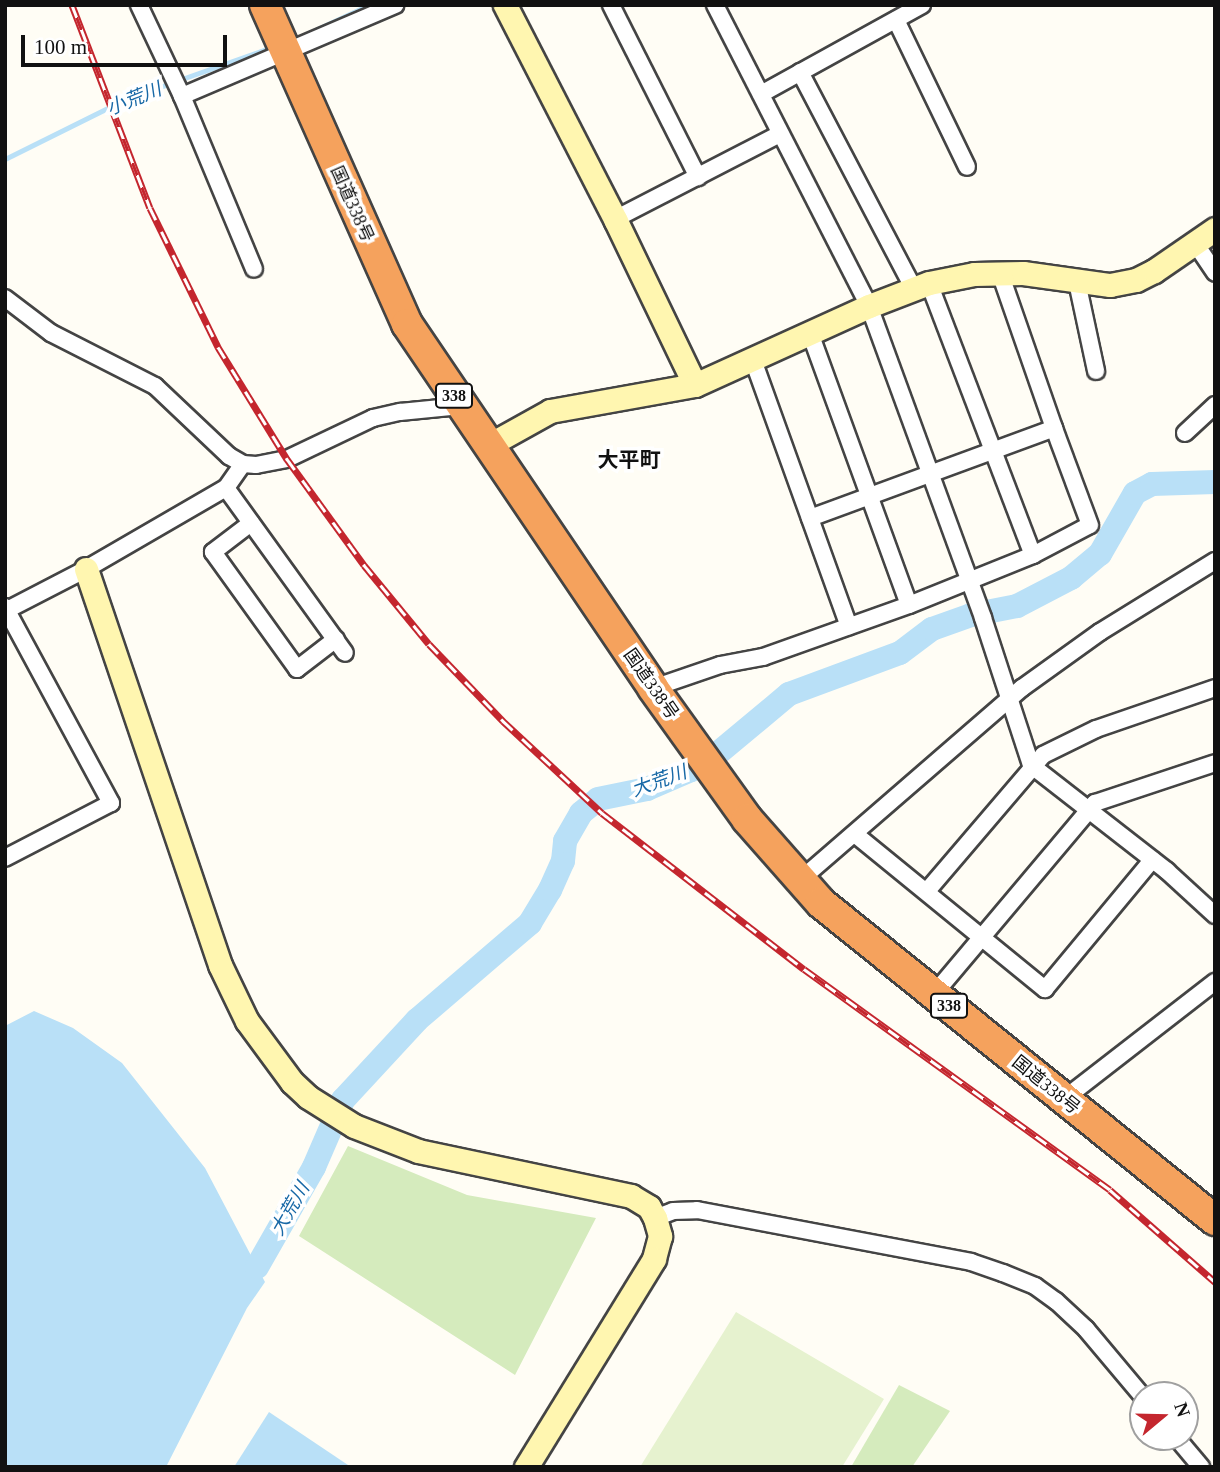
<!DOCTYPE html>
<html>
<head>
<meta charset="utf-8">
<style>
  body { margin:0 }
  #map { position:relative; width:1220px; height:1472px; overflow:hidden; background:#fffdf5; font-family:"Times New Roman","Noto Sans JP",serif }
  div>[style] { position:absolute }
  .green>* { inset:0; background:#d5ebbd }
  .pitch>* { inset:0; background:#e6f2cf }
  .water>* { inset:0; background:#b9e0f7 }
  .stream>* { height:4.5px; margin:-2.25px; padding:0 2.25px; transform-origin:2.25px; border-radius:2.25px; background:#b9e0f7 }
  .river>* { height:24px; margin:-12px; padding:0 12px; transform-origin:12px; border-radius:12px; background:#b9e0f7 }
  .roads { filter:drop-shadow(2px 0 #444) drop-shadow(-2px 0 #444) drop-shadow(0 2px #444) drop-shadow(0 -2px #444) }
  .street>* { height:16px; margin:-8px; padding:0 8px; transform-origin:8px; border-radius:8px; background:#fff }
  .secondary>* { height:23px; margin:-11.5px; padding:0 11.5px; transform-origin:11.5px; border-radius:11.5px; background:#fff6b0 }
  .highway>* { height:30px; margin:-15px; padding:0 15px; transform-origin:15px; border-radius:15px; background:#f5a25d }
  .rail>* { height:7px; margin-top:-3.5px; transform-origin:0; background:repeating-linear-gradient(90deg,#fff 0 13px,#c4262e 0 26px); box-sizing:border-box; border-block:2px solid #c4262e }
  span { translate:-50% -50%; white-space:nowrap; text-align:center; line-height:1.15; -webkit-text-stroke:7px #fff; paint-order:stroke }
  .shield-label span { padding:2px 5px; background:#fff; border:2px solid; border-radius:5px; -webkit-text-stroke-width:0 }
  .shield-label { font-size:16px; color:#111; font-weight:700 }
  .street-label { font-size:18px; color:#111 }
  .water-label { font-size:19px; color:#1768a6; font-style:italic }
  .quarter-label { font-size:21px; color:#111; font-weight:700 }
  .frame { position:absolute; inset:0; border:7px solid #111; pointer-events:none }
  .north { position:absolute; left:1129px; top:1381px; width:70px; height:70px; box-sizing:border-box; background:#fff; border:2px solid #a0a0a0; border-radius:50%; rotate:71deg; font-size:19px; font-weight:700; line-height:28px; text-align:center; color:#111 }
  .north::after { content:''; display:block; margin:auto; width:24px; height:32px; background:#c4262e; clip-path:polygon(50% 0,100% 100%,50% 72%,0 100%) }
  .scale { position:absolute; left:21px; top:35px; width:206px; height:32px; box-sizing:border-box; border:4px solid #111; border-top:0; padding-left:9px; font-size:21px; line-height:24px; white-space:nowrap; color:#111; -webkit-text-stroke:5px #fff; paint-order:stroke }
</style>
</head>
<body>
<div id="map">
  <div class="green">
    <div style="clip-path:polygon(348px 1146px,467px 1195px,596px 1218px,515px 1375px,299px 1236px)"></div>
    <div style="clip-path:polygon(899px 1385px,950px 1411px,912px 1467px,851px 1467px)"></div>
  </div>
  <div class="pitch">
    <div style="clip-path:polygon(736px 1312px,884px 1399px,842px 1467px,640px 1467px)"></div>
  </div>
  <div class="water">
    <div style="clip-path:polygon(34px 1011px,73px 1028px,122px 1063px,205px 1168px,265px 1282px,247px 1308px,166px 1467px,5px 1467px,5px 1026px)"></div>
    <div style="clip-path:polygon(269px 1412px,351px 1467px,234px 1467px)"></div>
  </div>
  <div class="stream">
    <div style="left:296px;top:39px;width:81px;rotate:-25deg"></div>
    <div style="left:179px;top:80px;width:93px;rotate:-19.4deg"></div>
    <div style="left:5px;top:159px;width:131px;rotate:-26.4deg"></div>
    <div style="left:122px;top:101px;width:52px;rotate:-20.2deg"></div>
  </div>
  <div class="river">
    <div style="left:257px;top:1267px;width:115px;rotate:-60.3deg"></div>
    <div style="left:314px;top:1167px;width:73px;rotate:-66.6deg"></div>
    <div style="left:343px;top:1100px;width:109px;rotate:-47.2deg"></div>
    <div style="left:417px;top:1020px;width:149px;rotate:-40.6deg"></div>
    <div style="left:530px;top:923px;width:39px;rotate:-59deg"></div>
    <div style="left:550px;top:890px;width:32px;rotate:-66deg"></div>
    <div style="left:563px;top:861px;width:20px;rotate:-84deg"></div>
    <div style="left:565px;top:841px;width:32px;rotate:-60deg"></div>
    <div style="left:581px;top:813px;width:22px;rotate:-39deg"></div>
    <div style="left:598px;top:799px;width:50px;rotate:-11.5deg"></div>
    <div style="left:647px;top:789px;width:48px;rotate:-23.4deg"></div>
    <div style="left:691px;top:770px;width:31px;rotate:-32deg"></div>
    <div style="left:717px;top:754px;width:94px;rotate:-39.8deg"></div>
    <div style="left:789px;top:694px;width:118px;rotate:-20.3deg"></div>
    <div style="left:900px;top:653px;width:40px;rotate:-37deg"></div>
    <div style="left:932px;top:629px;width:41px;rotate:-19.7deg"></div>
    <div style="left:971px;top:615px;width:47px;rotate:-11.1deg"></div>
    <div style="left:1017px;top:606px;width:61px;rotate:-27.4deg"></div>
    <div style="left:1071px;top:578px;width:38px;rotate:-40deg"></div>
    <div style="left:1100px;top:554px;width:70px;rotate:-60.2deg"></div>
    <div style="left:1135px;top:493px;width:19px;rotate:-28deg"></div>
    <div style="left:1152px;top:484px;width:63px;rotate:-1.8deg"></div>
  </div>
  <div class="roads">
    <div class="street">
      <div style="left:139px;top:5px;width:101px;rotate:64.7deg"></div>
      <div style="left:182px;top:96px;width:187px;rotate:67.4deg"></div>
      <div style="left:611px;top:5px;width:193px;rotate:63.2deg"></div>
      <div style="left:715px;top:5px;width:338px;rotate:62.9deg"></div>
      <div style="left:869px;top:306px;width:332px;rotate:69.9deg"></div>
      <div style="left:983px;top:618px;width:155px;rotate:71.9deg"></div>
      <div style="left:1031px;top:765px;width:172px;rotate:37.9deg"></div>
      <div style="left:1167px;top:871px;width:65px;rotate:42.5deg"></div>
      <div style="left:896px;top:20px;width:163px;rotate:64.2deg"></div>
      <div style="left:800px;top:72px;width:245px;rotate:62.3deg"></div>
      <div style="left:761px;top:94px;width:184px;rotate:-28.9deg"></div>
      <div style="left:182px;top:96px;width:232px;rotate:-23.1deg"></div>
      <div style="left:615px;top:219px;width:186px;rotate:-27.3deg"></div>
      <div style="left:1195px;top:243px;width:36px;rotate:56deg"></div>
      <div style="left:1077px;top:282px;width:91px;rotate:77.9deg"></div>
      <div style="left:929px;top:283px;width:291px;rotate:69.1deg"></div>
      <div style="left:5px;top:298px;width:58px;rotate:37.3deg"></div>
      <div style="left:51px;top:333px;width:117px;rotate:27deg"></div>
      <div style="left:155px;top:386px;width:102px;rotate:43.4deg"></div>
      <div style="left:229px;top:456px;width:16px;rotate:30deg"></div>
      <div style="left:243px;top:464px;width:13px;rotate:4deg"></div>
      <div style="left:256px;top:465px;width:32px;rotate:-11deg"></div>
      <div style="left:287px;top:459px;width:95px;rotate:-25.5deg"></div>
      <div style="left:373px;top:418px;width:28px;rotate:-13deg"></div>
      <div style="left:400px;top:412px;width:61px;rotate:-5.6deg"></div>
      <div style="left:810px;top:333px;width:289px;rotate:70deg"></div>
      <div style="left:753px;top:360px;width:283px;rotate:70.2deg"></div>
      <div style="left:1185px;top:433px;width:41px;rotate:-43deg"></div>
      <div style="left:226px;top:488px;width:203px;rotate:54.2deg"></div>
      <div style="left:810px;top:518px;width:260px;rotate:-20.2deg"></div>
      <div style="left:1054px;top:428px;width:164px;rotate:-109.2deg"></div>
      <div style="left:251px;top:523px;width:48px;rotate:142.7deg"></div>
      <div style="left:213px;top:552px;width:144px;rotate:54.3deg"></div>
      <div style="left:297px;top:669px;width:49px;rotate:-37.6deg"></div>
      <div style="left:5px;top:607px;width:223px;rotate:61.6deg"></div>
      <div style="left:111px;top:803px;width:119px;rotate:152.6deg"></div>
      <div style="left:7px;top:610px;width:89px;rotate:-27.4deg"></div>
      <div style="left:86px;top:569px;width:162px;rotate:-30.1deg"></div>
      <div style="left:226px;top:488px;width:29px;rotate:-55deg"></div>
      <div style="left:653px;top:688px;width:71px;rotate:-18.9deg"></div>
      <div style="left:720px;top:665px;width:44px;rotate:-10.5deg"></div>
      <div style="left:763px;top:657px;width:155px;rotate:-19.6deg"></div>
      <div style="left:909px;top:605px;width:134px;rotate:-22deg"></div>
      <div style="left:1033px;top:555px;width:64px;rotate:-27.8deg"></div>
      <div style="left:1090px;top:525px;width:103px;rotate:-110.4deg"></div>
      <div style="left:856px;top:835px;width:244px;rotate:39.2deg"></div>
      <div style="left:1045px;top:989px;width:168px;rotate:-50.3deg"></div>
      <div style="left:799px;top:881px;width:295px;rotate:-40.9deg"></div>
      <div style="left:1022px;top:688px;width:96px;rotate:-35.7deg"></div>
      <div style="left:1100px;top:632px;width:135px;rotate:-31.7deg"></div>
      <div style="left:927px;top:891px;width:179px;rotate:-49.5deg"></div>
      <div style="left:1043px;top:755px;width:59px;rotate:-26.1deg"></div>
      <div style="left:1096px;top:729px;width:126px;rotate:-19deg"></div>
      <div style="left:934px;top:994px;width:250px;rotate:-49.9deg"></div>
      <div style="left:1095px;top:803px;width:126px;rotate:-18.4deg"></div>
      <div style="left:1064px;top:1099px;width:191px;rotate:-37.8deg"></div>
      <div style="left:655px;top:1218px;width:19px;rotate:-21deg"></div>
      <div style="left:673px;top:1211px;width:24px;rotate:-2deg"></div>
      <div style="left:697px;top:1210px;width:279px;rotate:10.7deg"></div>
      <div style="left:971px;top:1262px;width:34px;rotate:19deg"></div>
      <div style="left:1003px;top:1273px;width:35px;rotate:22deg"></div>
      <div style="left:1035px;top:1286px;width:26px;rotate:36deg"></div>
      <div style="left:1056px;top:1301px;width:41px;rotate:43deg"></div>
      <div style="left:1086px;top:1329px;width:89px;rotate:50deg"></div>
      <div style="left:1176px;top:1437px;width:39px;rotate:50deg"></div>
    </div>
    <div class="secondary">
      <div style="left:505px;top:5px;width:241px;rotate:62.8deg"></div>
      <div style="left:615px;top:219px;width:184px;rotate:64.3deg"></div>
      <div style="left:489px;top:445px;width:70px;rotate:-29.1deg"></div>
      <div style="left:550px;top:411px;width:147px;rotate:-10.2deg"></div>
      <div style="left:695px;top:385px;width:191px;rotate:-24.4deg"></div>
      <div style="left:869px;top:306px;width:64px;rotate:-21deg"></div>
      <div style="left:929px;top:283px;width:46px;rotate:-11.3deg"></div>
      <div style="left:974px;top:274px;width:49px;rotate:-1.2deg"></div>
      <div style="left:1023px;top:273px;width:88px;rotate:7.9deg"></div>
      <div style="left:1110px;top:285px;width:26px;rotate:-11deg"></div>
      <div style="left:1136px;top:280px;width:20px;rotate:-27deg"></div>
      <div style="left:1154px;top:271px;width:74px;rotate:-34.5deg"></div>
      <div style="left:86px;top:569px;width:418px;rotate:71.3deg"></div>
      <div style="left:220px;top:965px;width:62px;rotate:64.3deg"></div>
      <div style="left:247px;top:1021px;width:76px;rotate:53.6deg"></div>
      <div style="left:292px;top:1082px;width:22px;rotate:43deg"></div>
      <div style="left:308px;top:1097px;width:54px;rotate:32.2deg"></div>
      <div style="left:354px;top:1126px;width:69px;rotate:21.3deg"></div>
      <div style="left:418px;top:1151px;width:218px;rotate:11.9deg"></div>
      <div style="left:631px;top:1196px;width:21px;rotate:31deg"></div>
      <div style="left:649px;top:1207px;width:13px;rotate:61deg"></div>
      <div style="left:655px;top:1218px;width:19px;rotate:74deg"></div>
      <div style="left:660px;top:1236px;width:24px;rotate:105deg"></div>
      <div style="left:654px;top:1259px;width:244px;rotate:121.6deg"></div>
    </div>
    <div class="highway">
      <div style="left:265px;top:5px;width:349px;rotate:66deg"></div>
      <div style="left:407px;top:324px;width:439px;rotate:55.9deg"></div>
      <div style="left:653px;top:688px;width:161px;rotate:54.3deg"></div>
      <div style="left:747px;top:819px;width:112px;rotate:48.6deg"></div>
      <div style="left:821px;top:903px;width:506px;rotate:38.82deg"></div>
    </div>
  </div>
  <div class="rail">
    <div style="left:72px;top:5px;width:217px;rotate:69deg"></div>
    <div style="left:150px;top:208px;width:155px;rotate:63.9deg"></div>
    <div style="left:218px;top:347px;width:132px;rotate:58.4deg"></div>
    <div style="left:287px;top:459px;width:131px;rotate:54deg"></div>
    <div style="left:364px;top:565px;width:102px;rotate:50.6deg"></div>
    <div style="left:429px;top:644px;width:107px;rotate:46.1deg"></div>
    <div style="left:503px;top:721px;width:135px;rotate:42.9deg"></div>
    <div style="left:602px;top:813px;width:255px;rotate:37.7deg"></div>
    <div style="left:804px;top:969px;width:377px;rotate:35.8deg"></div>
    <div style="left:1110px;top:1190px;width:140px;rotate:41.2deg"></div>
  </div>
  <div class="shield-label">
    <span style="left:454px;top:396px">338</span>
    <span style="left:949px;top:1006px">338</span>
  </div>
  <div class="street-label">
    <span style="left:352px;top:204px;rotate:66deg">国道338号</span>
    <span style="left:651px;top:684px;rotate:55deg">国道338号</span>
    <span style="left:1046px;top:1085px;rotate:39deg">国道338号</span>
  </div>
  <div class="water-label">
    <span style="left:134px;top:99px;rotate:-22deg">小荒川</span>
    <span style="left:659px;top:781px;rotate:-20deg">大荒川</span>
    <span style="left:290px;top:1209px;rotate:-60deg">大荒川</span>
  </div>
  <div class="quarter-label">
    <span style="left:629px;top:460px">大平町</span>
  </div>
  <div class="frame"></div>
  <div class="north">N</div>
  <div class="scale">100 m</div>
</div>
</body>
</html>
